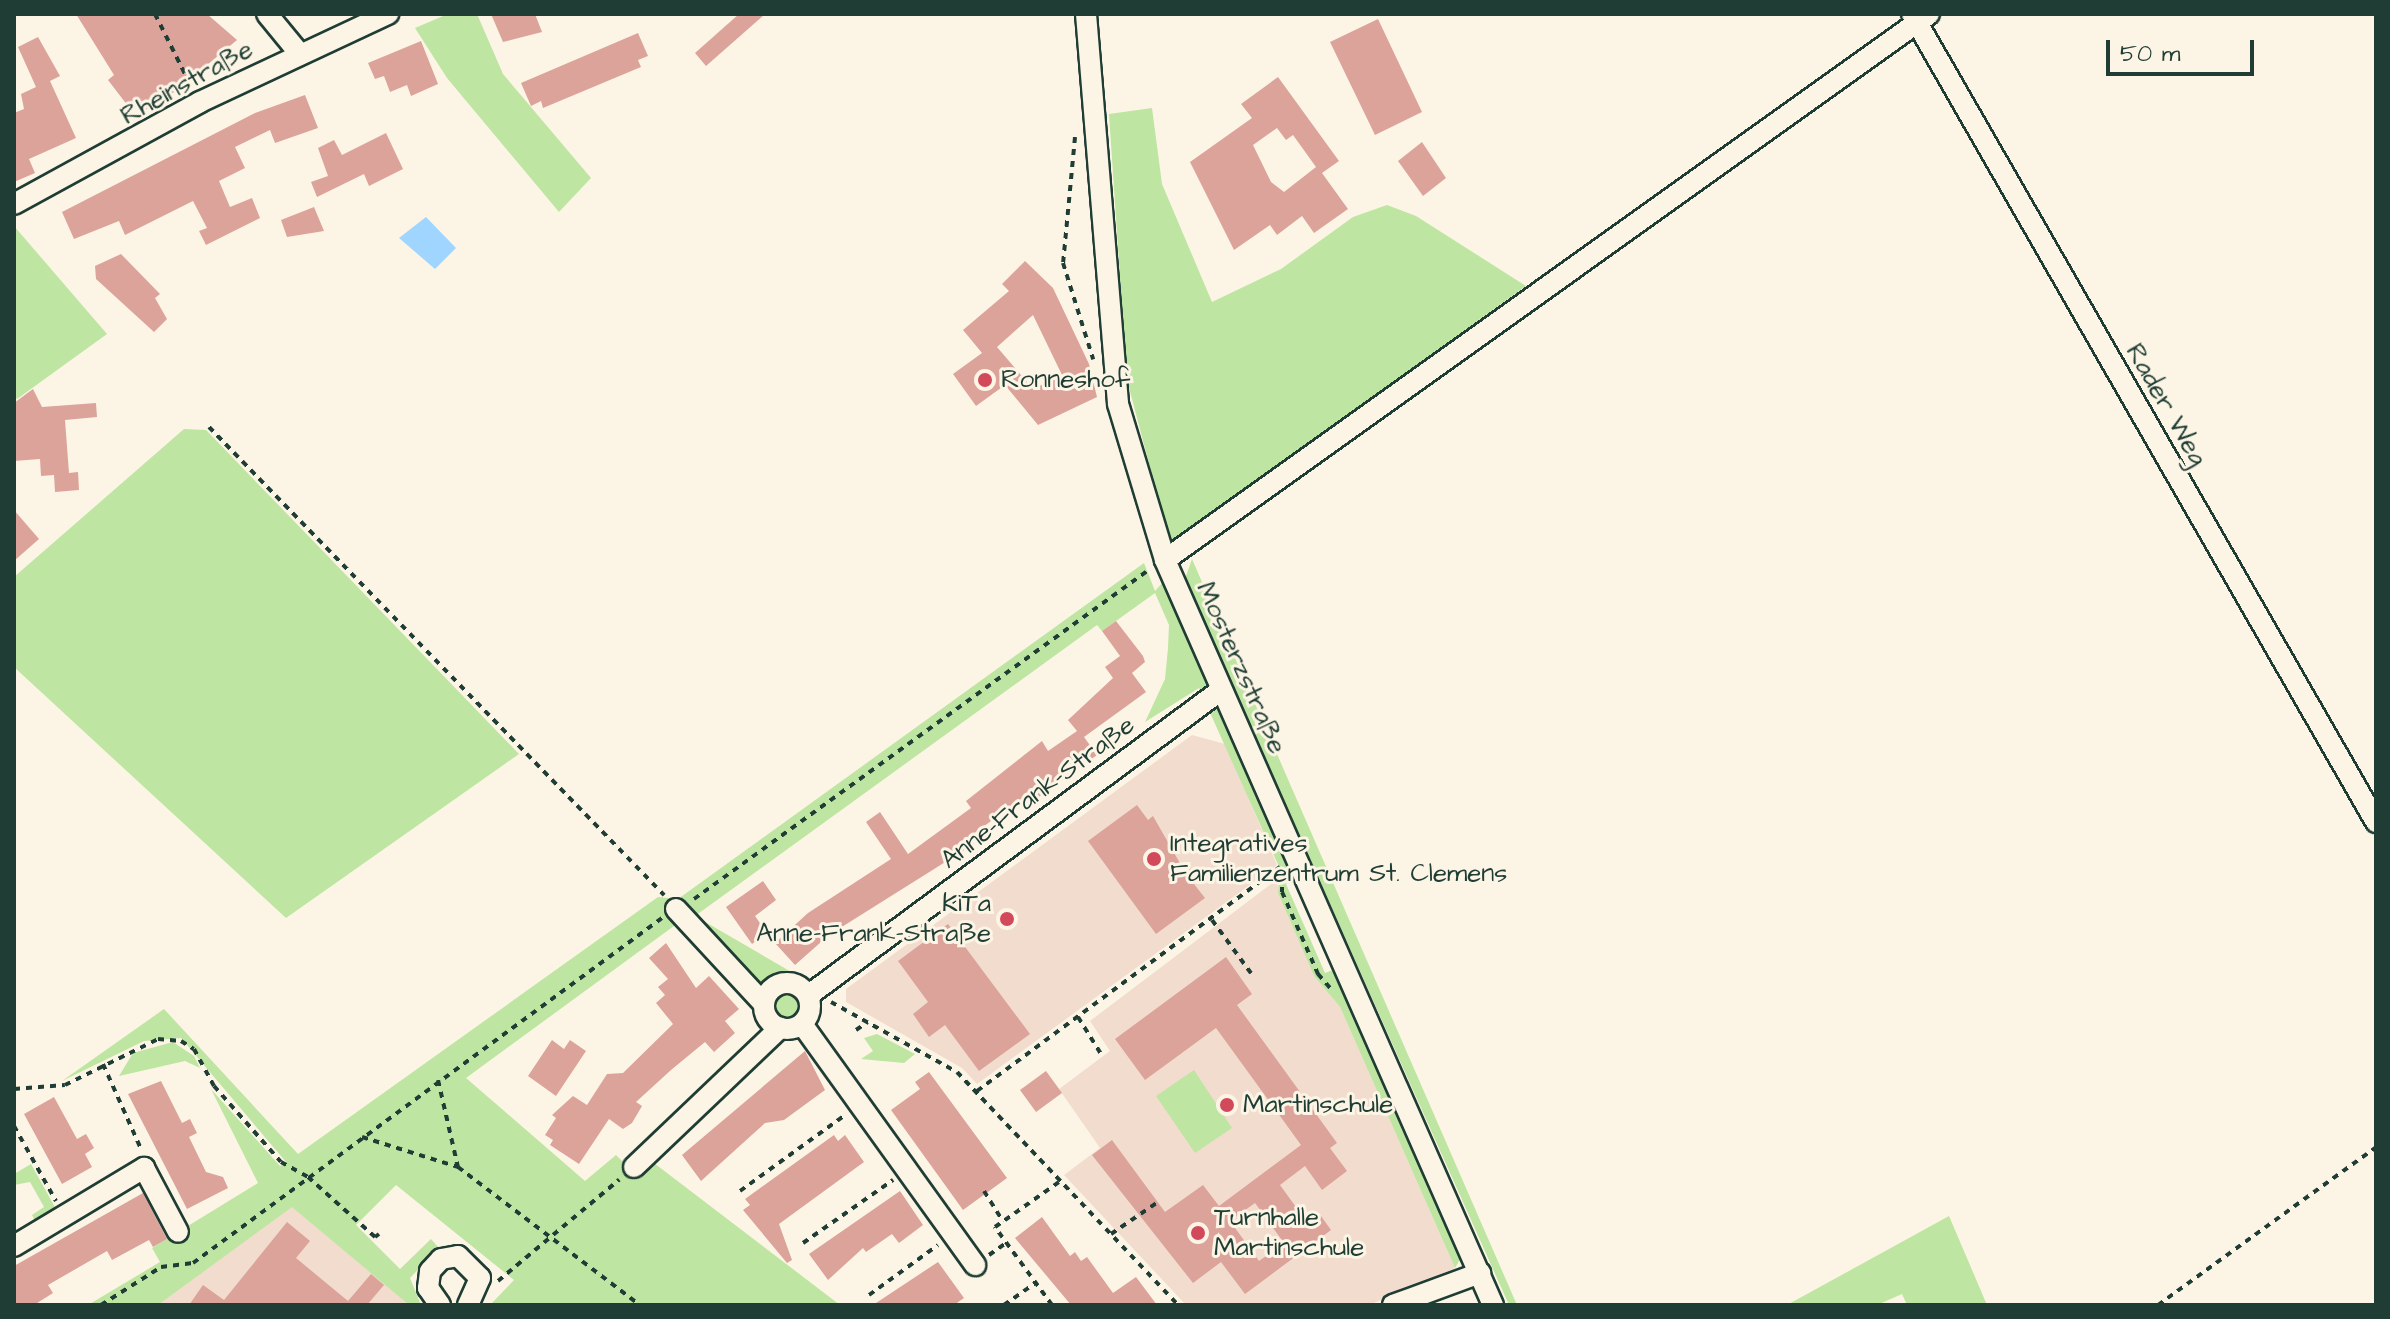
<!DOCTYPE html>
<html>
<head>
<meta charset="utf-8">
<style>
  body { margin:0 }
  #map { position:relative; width:2390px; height:1319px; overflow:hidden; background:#fcf5e5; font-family:"Architects Daughter",sans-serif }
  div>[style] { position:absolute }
  .built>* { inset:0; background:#f2dcce }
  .green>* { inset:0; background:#bee5a1 }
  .round { border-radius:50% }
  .water>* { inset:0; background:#a0d5ff }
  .building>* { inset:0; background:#dca39a }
  .path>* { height:4px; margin-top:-2px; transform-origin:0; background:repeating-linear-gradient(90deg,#1f3d34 0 6px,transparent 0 12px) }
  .roads { filter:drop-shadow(2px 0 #1f3d34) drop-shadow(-2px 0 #1f3d34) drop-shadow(0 2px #1f3d34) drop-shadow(0 -2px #1f3d34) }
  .minor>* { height:20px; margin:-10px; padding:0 10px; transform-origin:10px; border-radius:10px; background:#fcf5e5 }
  .minor>.ring { margin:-10px; padding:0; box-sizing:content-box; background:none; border:20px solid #fcf5e5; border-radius:50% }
  .dots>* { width:22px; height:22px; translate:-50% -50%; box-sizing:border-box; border:4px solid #fcf5e5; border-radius:50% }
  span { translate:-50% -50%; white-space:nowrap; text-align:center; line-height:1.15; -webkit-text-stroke:6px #fcf5e5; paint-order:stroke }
  .street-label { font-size:26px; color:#1f3d34 }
  .poi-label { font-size:26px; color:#1f3d34 }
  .left { translate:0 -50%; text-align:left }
  .right { translate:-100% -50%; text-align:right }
  .frame { position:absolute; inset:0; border:16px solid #1f3d34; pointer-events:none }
  .scale { position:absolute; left:2106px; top:40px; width:148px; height:36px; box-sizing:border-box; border:4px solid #1f3d34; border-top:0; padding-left:10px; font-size:24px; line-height:28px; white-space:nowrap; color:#1f3d34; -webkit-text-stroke:6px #fcf5e5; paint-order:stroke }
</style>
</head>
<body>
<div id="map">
  <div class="built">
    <div style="clip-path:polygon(1192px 735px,1225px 744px,1277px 865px,977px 1084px,962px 1068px,846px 1002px,846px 989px)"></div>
    <div style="clip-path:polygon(1279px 878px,1278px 893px,1314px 976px,1340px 1007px,1455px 1268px,1369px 1305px,1186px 1305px,1064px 1175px,1100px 1148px,1059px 1089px,1110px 1051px,1090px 1021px)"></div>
    <div style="clip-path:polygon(292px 1206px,409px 1305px,158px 1305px)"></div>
  </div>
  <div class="green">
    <div style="clip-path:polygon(448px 14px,477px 14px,503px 74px,591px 178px,559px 212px,447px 78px,415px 28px)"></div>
    <div style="clip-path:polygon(1152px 108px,1162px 184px,1212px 302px,1281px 269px,1353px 217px,1387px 205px,1416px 216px,1526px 286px,1170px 543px,1127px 380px,1109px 114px)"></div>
    <div style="clip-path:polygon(14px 226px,107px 334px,17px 399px,14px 396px)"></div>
    <div style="clip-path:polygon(184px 429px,206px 430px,519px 754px,286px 918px,14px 667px,14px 577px)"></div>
    <div style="clip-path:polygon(1192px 559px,1517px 1305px,1509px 1305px,1185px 579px)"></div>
    <div style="clip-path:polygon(1144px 563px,1155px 591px,1163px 582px,1298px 877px,1286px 884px,1325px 973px,1338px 968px,1462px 1256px,1455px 1268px,1340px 1007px,1314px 976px,1278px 893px,1280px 869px,1199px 688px,1145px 722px,1165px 679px,1168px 648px,1169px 625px,1155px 593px,1102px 631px,1097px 625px,695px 916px,800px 977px,755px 989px,717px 938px,678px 923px,466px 1078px,585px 1181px,616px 1155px,634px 1173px,650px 1160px,840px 1305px,490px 1305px,514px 1280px,396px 1185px,356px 1225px,400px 1269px,431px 1239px,439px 1248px,410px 1278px,421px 1305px,409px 1305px,292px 1207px,158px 1305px,88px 1305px,160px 1262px,152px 1248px,258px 1183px,211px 1089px,280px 1166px,286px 1162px,181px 1038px,144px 1041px,62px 1081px,164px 1009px,298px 1154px,658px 897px,678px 899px)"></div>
    <div class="round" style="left:773px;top:991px;width:30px;height:30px"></div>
    <div style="clip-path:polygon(877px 1034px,915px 1054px,904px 1063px,861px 1059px,873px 1051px,864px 1038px)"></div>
    <div style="clip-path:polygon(173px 1042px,194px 1056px,200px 1068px,185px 1061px,119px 1076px,133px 1053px)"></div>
    <div style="clip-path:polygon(1194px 1070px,1232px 1128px,1195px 1153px,1156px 1096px)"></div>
    <div style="clip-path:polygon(31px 1164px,56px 1209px,35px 1221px,32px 1215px,44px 1207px,30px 1182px,14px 1185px,14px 1174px)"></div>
    <div style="clip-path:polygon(1949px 1216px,1987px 1305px,1907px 1305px,1902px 1294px,1877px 1305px,1787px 1305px)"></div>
  </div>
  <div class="water">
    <div style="clip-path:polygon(426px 217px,456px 248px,435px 269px,399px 238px)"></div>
  </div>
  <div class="building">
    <div style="clip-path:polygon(76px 14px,207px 14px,237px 40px,176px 91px,144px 111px,138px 104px,131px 110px,108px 80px,114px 75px)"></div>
    <div style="clip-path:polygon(491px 14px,535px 14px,542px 32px,503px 42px)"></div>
    <div style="clip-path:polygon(739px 14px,765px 14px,706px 66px,695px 53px)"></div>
    <div style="clip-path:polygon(1378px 19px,1422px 112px,1375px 135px,1330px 42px)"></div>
    <div style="clip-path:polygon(638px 33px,648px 56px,638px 60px,641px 67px,543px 108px,541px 101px,531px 106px,521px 83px)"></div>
    <div style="clip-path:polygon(38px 37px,60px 76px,50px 81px,76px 138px,29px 159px,35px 173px,14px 182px,14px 113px,24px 109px,21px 94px,36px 87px,18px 47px)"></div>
    <div style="clip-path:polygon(421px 41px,438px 84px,411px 96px,407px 85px,390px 92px,384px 76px,375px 79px,368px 63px)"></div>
    <div style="clip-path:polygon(evenodd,1278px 77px,1339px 161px,1322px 173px,1348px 209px,1314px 233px,1302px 216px,1277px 235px,1270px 225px,1234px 250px,1190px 162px,1252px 118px,1241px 104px,1278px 77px,1277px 128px,1286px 140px,1293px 135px,1316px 167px,1284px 192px,1271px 182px,1253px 145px,1277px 128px)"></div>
    <div style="clip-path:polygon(305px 95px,318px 128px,275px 143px,270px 130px,235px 147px,245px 168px,219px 181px,230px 207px,252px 198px,260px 218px,206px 245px,199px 231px,207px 228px,193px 201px,125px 235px,119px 221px,74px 239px,62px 212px,255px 113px)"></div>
    <div style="clip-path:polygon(386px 133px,403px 169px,369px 186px,364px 174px,317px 197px,311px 182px,328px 176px,318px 148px,334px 140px,342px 155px)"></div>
    <div style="clip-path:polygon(1422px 142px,1446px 178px,1423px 196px,1398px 161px)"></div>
    <div style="clip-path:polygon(314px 207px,324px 231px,287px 237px,281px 220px)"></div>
    <div style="clip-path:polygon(121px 254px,160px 294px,155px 298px,167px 319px,154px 332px,96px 279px,95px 266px)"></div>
    <div style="clip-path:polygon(evenodd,1025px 261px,1053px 288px,1089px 364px,1097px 397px,1038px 425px,1005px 385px,976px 406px,953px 374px,982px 353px,963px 330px,1009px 291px,1002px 284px,1025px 261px,1033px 315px,1062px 375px,1033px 389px,997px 347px,1033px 315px)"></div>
    <div style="clip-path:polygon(33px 389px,42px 407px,96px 403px,97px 417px,65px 420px,69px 473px,78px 472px,79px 490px,55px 492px,54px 475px,41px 476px,40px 459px,14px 461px,14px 403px)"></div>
    <div style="clip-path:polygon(14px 510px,39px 539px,14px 561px)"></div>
    <div style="clip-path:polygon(1116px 621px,1143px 656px,1145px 662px,1132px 673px,1146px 692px,1084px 737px,1097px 755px,1036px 799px,1031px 792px,969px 837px,974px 844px,829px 935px,795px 965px,775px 943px,808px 913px,891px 859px,866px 822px,880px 812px,908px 854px,971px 808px,966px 801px,1042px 741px,1048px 751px,1077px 731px,1068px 720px,1113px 678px,1105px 667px,1120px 656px,1102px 631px)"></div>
    <div style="clip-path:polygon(1137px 805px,1148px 820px,1153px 816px,1181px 865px,1186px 862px,1199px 880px,1194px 884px,1205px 898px,1156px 934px,1088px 841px)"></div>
    <div style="clip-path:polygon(763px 881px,776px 900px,755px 916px,767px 933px,752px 944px,726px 907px)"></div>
    <div style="clip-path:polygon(948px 924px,1030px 1034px,979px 1071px,945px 1025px,929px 1037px,913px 1014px,928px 1002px,898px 961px)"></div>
    <div style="clip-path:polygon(666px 943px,696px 988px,709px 976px,739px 1009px,725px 1021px,735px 1033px,714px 1052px,705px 1042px,671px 1070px,636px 1102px,642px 1106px,632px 1123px,623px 1129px,609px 1119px,579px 1164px,550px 1145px,553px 1140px,545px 1135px,556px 1118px,552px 1115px,573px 1096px,587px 1105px,607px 1074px,623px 1073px,673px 1024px,656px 1003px,665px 995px,658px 987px,668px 979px,649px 958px)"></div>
    <div style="clip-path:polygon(evenodd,1226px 957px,1252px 994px,1237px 1005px,1337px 1143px,1330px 1148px,1347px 1171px,1322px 1190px,1305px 1166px,1280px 1185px,1309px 1225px,1321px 1216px,1331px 1230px,1245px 1294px,1221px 1262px,1193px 1283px,1092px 1155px,1112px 1140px,1165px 1212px,1203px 1185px,1219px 1206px,1301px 1145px,1216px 1028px,1145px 1080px,1115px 1039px,1226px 957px,1255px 1203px,1284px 1243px,1259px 1261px,1230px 1221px,1255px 1203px)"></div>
    <div style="clip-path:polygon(552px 1040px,564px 1049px,570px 1040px,586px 1051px,556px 1096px,528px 1076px)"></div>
    <div style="clip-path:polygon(805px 1051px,825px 1090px,784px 1120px,765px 1123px,701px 1181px,682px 1155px)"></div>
    <div style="clip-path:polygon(1046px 1071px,1062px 1093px,1036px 1112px,1020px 1090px)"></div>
    <div style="clip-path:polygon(929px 1072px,1007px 1178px,963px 1210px,891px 1110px,920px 1089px,915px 1082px)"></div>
    <div style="clip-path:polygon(161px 1081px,182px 1123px,190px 1119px,197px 1133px,189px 1137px,206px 1172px,223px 1177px,228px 1188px,187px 1209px,128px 1094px)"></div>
    <div style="clip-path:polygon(54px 1097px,77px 1139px,86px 1134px,94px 1148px,85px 1154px,92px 1167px,62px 1184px,24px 1114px)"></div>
    <div style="clip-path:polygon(834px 1135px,838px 1141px,845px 1135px,864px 1162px,779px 1224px,792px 1260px,787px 1263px,743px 1210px,750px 1205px,745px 1199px)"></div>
    <div style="clip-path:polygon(900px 1191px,923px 1225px,899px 1243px,892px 1234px,866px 1252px,863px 1248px,828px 1280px,809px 1254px)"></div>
    <div style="clip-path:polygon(143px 1193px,167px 1239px,153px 1247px,149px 1240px,112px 1260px,107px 1251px,48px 1285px,53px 1293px,34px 1305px,14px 1305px,14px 1266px)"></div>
    <div style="clip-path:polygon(1042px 1217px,1070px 1256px,1075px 1252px,1081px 1261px,1087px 1257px,1113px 1293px,1136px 1277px,1157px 1305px,1071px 1305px,1015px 1238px)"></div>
    <div style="clip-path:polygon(287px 1222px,310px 1241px,296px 1258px,348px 1301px,371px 1274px,384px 1285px,367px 1305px,189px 1305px,203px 1285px,224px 1300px)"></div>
    <div style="clip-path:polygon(938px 1262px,964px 1298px,954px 1305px,873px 1305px)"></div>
  </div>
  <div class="path">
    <div style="left:155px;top:14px;width:80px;rotate:63.4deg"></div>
    <div style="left:1075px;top:137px;width:127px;rotate:95.4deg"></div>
    <div style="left:1063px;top:263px;width:101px;rotate:72.6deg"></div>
    <div style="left:209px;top:427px;width:653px;rotate:45.81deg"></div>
    <div style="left:1282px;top:875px;width:17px;rotate:90deg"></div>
    <div style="left:1282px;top:892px;width:90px;rotate:66.3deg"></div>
    <div style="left:1318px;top:974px;width:21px;rotate:49deg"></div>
    <div style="left:694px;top:899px;width:563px;rotate:-35.89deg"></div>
    <div style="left:1212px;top:920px;width:66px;rotate:53.7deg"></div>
    <div style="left:831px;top:1002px;width:144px;rotate:29.1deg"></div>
    <div style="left:957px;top:1072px;width:321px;rotate:46.5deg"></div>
    <div style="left:1078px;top:1017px;width:44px;rotate:58.1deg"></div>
    <div style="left:856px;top:1030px;width:14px;rotate:-34deg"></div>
    <div style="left:103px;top:1064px;width:93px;rotate:65.9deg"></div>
    <div style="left:438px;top:1080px;width:89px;rotate:77.1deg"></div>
    <div style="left:14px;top:1089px;width:51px;rotate:-4.5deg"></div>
    <div style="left:65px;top:1085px;width:104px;rotate:-26.3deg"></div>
    <div style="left:158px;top:1039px;width:23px;rotate:5deg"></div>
    <div style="left:181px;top:1041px;width:15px;rotate:32deg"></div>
    <div style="left:194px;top:1049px;width:42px;rotate:61.6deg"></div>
    <div style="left:214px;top:1086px;width:101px;rotate:48.6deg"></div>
    <div style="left:281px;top:1162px;width:31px;rotate:29deg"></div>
    <div style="left:308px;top:1177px;width:90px;rotate:41.8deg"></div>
    <div style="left:375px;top:1237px;width:5px;rotate:-37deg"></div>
    <div style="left:977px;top:1091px;width:377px;rotate:-36.5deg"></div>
    <div style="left:14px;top:1126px;width:86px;rotate:60.8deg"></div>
    <div style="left:362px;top:1137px;width:101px;rotate:17.4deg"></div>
    <div style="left:458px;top:1167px;width:228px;rotate:37.2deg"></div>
    <div style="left:740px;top:1191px;width:130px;rotate:-35.9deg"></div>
    <div style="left:984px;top:1191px;width:36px;rotate:58deg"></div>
    <div style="left:1111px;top:1234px;width:57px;rotate:-34.2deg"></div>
    <div style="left:803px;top:1243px;width:110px;rotate:-35deg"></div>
    <div style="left:989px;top:1255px;width:21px;rotate:-35deg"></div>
    <div style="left:498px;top:1281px;width:158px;rotate:-39.9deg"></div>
    <div style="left:869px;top:1295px;width:85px;rotate:-35.9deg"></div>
    <div style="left:101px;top:1305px;width:71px;rotate:-32.3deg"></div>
    <div style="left:161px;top:1267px;width:32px;rotate:-7deg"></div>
    <div style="left:193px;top:1263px;width:582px;rotate:-36.34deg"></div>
    <div style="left:1004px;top:1305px;width:38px;rotate:-35deg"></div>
    <div style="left:1052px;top:1305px;width:97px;rotate:-126.2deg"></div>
    <div style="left:995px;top:1227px;width:78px;rotate:-35.1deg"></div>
    <div style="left:2158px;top:1305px;width:269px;rotate:-35.9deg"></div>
  </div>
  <div class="roads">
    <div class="minor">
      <div style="left:267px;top:14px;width:50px;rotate:50.6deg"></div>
      <div style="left:1086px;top:14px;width:391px;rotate:85.3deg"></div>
      <div style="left:1118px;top:404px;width:163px;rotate:73.2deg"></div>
      <div style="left:1165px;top:560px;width:814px;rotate:66.24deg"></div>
      <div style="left:1912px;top:14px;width:932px;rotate:60.13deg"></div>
      <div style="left:14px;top:204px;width:212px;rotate:-28.7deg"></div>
      <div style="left:200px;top:102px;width:208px;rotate:-25.1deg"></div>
      <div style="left:1165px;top:560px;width:939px;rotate:-35.55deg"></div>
      <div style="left:676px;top:909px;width:129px;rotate:47.2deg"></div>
      <div class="ring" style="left:764px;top:983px;width:26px;height:26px"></div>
      <div style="left:809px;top:995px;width:513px;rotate:-36.51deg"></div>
      <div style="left:802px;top:1024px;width:297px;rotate:54.3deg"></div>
      <div style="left:634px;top:1167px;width:202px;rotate:-43.6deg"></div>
      <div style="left:14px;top:1246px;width:152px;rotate:-31deg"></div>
      <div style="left:144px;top:1168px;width:72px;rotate:62deg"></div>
      <div style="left:440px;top:1305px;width:21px;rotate:-125deg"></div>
      <div style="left:428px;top:1288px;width:17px;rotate:-83deg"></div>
      <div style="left:430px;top:1271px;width:16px;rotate:-47deg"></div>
      <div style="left:441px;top:1259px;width:17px;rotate:-10deg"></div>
      <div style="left:458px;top:1256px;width:31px;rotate:45deg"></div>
      <div style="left:480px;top:1278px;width:30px;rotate:114deg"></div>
      <div style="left:1393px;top:1305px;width:93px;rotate:-20.2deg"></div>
    </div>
  </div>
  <div class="dots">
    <div style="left:985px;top:380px;background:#d1495b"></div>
    <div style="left:1154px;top:859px;background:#d1495b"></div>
    <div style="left:1007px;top:919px;background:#d1495b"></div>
    <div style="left:1227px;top:1105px;background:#d1495b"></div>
    <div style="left:1198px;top:1233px;background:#d1495b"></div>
  </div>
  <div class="street-label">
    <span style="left:187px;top:83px;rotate:-29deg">Rheinstraße</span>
    <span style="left:2166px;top:405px;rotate:60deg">Rader Weg</span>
    <span style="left:1241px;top:668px;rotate:66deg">Mosterzstraße</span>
    <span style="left:1038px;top:793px;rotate:-37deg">Anne-Frank-Straße</span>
  </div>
  <div class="poi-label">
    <span class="left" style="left:1001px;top:380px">Ronneshof</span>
    <span class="left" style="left:1170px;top:859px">Integratives<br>Familienzentrum St. Clemens</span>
    <span class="right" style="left:991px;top:919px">KiTa<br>Anne-Frank-Straße</span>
    <span class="left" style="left:1243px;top:1105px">Martinschule</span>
    <span class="left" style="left:1214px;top:1233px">Turnhalle<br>Martinschule</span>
  </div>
  <div class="frame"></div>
  <div class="scale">50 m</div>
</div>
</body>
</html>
